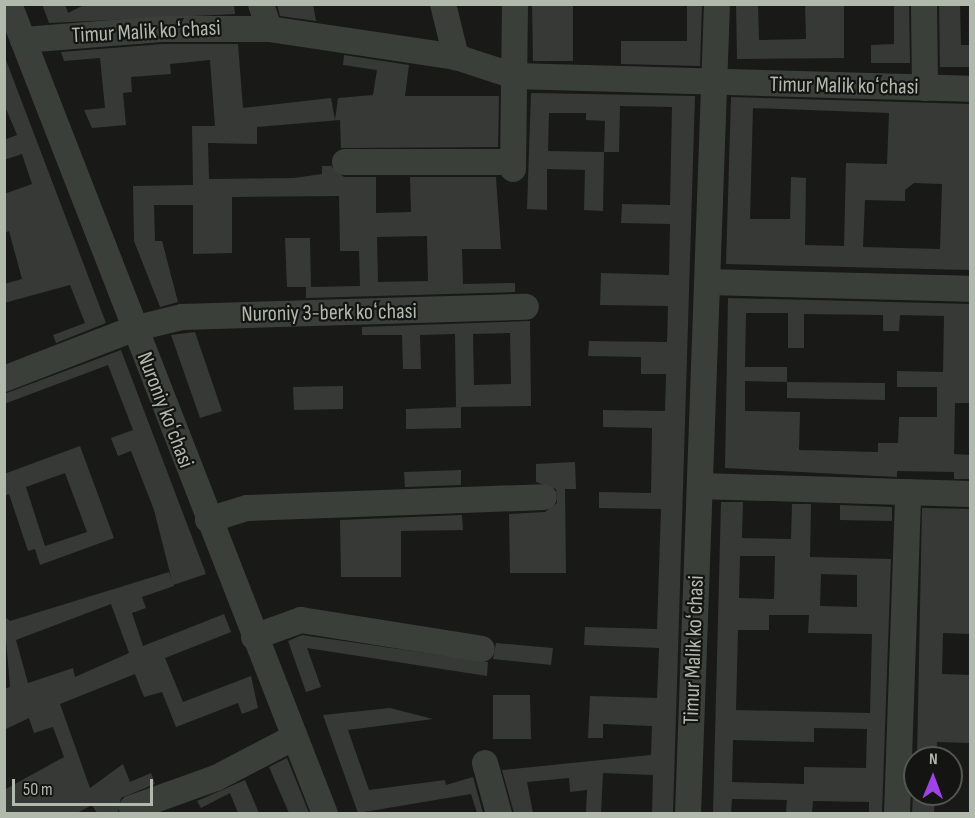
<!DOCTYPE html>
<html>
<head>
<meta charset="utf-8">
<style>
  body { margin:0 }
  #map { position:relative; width:975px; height:818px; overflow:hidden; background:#191a18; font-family:"Sofia Sans Condensed",sans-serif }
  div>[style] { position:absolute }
  .building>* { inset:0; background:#373936 }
  .minor>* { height:26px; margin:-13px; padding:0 13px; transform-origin:13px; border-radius:13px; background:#3b3f3a }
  span { translate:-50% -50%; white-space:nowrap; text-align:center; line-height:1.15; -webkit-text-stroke:4.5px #141513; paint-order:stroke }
  .street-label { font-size:22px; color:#b1b9ac }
  .frame { position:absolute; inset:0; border:6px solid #b1b9ac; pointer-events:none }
  .north { position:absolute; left:903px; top:746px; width:60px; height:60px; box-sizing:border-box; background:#141513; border:2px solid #535750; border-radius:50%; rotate:1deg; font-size:16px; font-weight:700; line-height:24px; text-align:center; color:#b1b9ac }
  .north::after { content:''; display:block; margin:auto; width:21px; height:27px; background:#9e44e7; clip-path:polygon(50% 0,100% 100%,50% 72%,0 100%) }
  .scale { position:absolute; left:12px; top:779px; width:141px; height:27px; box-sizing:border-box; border:3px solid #b1b9ac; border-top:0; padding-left:8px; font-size:18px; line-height:21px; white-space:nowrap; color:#b1b9ac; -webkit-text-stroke:4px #141513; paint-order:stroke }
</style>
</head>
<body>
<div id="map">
  <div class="building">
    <div style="clip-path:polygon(42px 4px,65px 4px,68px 13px,86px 4px,234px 4px,235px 14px,49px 23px)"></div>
    <div style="clip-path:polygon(277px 4px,313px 4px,316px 21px,280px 16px)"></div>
    <div style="clip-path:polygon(532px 4px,573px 4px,573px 61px,533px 61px)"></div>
    <div style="clip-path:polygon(687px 4px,702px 4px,700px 66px,621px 64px,621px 41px,687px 41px)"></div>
    <div style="clip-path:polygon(736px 4px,758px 4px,759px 40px,806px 39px,805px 4px,844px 4px,844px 58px,737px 59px)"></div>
    <div style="clip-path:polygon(894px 4px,909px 4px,910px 63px,871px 63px,871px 45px,894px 44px)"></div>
    <div style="clip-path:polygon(939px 4px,960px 4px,961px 45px,970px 45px,970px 67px,940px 67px)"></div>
    <div style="clip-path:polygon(evenodd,163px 44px,238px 44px,243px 108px,331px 98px,335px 120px,338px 98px,373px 95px,377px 70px,343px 65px,344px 55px,409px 65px,405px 96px,499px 96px,498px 147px,341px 148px,340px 120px,257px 127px,257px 144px,208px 143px,209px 179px,294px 178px,322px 174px,322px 166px,331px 166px,344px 177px,376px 177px,376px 213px,411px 212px,410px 177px,496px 177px,501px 249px,462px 249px,463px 284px,515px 283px,515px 292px,306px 298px,306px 287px,287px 287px,285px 238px,310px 238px,311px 287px,360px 286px,359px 251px,340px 251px,339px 196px,232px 197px,232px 253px,193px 254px,193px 205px,154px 205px,155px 241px,162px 241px,178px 302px,160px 307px,134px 241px,133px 186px,193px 185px,192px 126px,215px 126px,210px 60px,170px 64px,171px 74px,131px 77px,132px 92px,123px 93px,126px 125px,92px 128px,84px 110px,105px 108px,100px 58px,64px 61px,61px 52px,163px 44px,427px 236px,428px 281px,378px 282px,377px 237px,427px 236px)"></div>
    <div style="clip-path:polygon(4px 55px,106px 323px,56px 343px,53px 335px,85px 323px,70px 285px,4px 303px,4px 284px,22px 279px,9px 231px,4px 233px,4px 194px,32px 184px,22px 154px,4px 160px,4px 140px,17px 135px,4px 104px)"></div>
    <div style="clip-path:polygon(evenodd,531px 93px,695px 96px,673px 813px,652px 813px,653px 775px,603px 773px,601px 813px,586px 813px,587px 790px,570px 792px,569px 778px,527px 782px,533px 813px,514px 813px,502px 770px,651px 755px,652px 726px,603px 724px,603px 738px,588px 738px,590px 696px,657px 698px,659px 648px,584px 645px,585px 627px,657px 629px,661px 509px,599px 508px,599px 492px,651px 493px,652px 428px,603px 427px,603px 410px,665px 411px,666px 374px,641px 374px,641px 357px,588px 356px,589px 341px,667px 342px,668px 306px,600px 305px,601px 273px,669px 275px,670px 224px,621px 223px,622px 204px,670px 205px,672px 107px,620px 106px,619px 152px,604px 152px,603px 211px,584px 210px,585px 170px,547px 169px,547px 210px,527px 209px,531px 93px,549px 113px,586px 113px,586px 120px,605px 121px,604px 152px,548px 151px,549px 113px)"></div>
    <div style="clip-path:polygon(evenodd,731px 97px,970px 104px,970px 270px,726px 264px,731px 97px,753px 108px,889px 113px,887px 164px,846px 163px,844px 246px,805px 245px,806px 178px,791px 177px,790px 219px,750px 219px,753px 108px,731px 97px,914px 183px,942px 184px,940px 249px,863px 247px,865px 200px,905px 201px,905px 190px,914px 183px)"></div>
    <div style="clip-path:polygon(evenodd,728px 298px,970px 304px,970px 403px,955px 403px,954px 454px,970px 455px,970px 479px,954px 479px,954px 472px,897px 471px,897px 477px,725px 468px,728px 298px,746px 313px,788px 313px,788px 348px,804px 348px,804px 314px,883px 315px,883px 331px,899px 331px,900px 315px,944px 316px,943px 372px,897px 371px,897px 387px,937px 387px,937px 417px,899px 417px,898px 443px,878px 443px,878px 452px,799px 450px,800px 412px,745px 411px,745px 381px,787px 382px,787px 367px,745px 367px,746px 313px)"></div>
    <div style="clip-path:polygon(evenodd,530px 321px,531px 406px,456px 407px,455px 334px,420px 335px,421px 369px,403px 369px,402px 335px,362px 335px,362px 327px,530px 321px,510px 333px,511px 384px,474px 385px,473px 334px,510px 333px)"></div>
    <div style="clip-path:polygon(195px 332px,222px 411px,200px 418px,171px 335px)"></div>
    <div style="clip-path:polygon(121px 350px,206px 574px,173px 585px,154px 510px,131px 451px,118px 456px,111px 438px,133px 430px,108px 365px,4px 404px,4px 394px)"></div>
    <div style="clip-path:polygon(787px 382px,885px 383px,885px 400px,787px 398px)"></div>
    <div style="clip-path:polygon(343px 386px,343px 409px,294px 410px,293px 387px)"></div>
    <div style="clip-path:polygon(461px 407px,461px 428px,406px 429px,406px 409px)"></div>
    <div style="clip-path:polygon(evenodd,80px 446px,114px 538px,40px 565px,35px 549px,28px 551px,9px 494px,4px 496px,4px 474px,80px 446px,65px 473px,87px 532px,45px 546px,26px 487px,65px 473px)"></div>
    <div style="clip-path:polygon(575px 462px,576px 489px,565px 489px,566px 573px,510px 573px,509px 514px,545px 512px,557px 503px,556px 489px,536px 482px,536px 464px)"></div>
    <div style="clip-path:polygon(461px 470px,461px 485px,405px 487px,404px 472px)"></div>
    <div style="clip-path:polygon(evenodd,721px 502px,743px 502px,742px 538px,791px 539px,792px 504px,811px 504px,810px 557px,891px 559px,882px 813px,869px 813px,869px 802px,813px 801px,812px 813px,786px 813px,787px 800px,732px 799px,731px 813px,713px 813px,721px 502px,740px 556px,775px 556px,774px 599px,739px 598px,740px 556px,721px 502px,821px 574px,857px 575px,857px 607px,820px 606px,821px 574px,721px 502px,769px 615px,809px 615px,808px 633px,872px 634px,870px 713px,736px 710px,738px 630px,769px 630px,769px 615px,721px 502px,814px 728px,867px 729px,866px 768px,804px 767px,804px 784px,732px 782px,733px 740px,814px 742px,814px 728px)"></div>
    <div style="clip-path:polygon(840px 505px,892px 507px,892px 521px,840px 520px)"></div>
    <div style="clip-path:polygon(922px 508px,970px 509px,970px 634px,943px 633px,942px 674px,970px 675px,970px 743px,937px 742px,936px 758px,917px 758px)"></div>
    <div style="clip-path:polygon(462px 515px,463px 530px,401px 531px,401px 577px,341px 577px,340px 520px)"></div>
    <div style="clip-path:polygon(evenodd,169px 572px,174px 586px,142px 597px,146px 608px,132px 613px,143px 646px,224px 614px,231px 632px,165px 658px,183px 702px,251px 676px,258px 708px,242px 714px,238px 703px,176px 727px,162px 692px,144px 697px,135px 674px,60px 704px,90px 788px,123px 764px,130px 782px,151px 773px,155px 784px,121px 798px,118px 813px,97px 813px,92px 805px,77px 813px,4px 813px,4px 790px,64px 757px,53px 727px,34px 733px,29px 718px,4px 730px,4px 689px,10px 687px,4px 616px,10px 621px,169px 572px,111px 604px,129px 653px,75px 677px,73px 668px,28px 683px,16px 640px,111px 604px)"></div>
    <div style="clip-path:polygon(302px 635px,488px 662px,487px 676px,307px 648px,321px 687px,306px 692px,288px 641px)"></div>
    <div style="clip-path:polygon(496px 643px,553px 648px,551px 665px,493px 659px)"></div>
    <div style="clip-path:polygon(493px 695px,530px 695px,531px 739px,493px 739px)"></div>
    <div style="clip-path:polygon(390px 708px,433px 719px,348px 730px,369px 790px,445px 780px,446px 785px,473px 777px,483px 813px,477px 813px,471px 794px,358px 813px,323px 715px)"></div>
    <div style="clip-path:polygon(287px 758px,309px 813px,289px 813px,269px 767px)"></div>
    <div style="clip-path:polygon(245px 780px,259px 813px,238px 813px,230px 793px,201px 808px,197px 801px)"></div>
    <div style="clip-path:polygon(913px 794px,935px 794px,934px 813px,912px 813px)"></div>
  </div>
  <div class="minor">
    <div style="left:9px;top:4px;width:869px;rotate:68.69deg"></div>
    <div style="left:261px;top:4px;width:26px;rotate:72deg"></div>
    <div style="left:443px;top:4px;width:55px;rotate:76.2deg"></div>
    <div style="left:924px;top:4px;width:84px;rotate:89.3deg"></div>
    <div style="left:23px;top:40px;width:139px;rotate:-4.5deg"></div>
    <div style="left:162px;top:29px;width:107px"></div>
    <div style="left:269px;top:29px;width:189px;rotate:8.5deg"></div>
    <div style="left:456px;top:57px;width:61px;rotate:18.1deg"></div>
    <div style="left:514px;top:76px;width:456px;rotate:1.6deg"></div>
    <div style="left:345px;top:162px;width:168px"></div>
    <div style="left:513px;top:169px;width:165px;rotate:-89.3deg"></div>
    <div style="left:708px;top:282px;width:262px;rotate:1.5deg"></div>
    <div style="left:4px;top:379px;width:138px;rotate:-21.2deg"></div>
    <div style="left:133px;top:329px;width:50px;rotate:-13.8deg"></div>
    <div style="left:182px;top:317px;width:344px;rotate:-1.7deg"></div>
    <div style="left:700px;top:486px;width:270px;rotate:1.7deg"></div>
    <div style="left:208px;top:520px;width:41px;rotate:-17.1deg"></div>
    <div style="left:247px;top:508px;width:297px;rotate:-2.1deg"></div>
    <div style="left:254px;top:637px;width:50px;rotate:-19.9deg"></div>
    <div style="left:301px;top:620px;width:183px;rotate:9.1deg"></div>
    <div style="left:485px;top:763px;width:53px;rotate:74.6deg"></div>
    <div style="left:132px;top:808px;width:89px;rotate:-19.7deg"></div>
    <div style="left:216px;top:778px;width:87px;rotate:-27.5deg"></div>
    <div style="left:688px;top:814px;width:811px;rotate:-87.95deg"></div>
    <div style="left:897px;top:814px;width:322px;rotate:-88deg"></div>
  </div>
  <div class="street-label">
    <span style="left:146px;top:32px;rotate:-3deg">Timur Malik koʻchasi</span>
    <span style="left:844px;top:86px;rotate:1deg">Timur Malik koʻchasi</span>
    <span style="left:329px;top:313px;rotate:-1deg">Nuroniy 3-berk koʻchasi</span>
    <span style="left:165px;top:410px;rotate:69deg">Nuroniy koʻchasi</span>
    <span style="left:694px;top:650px;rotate:-88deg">Timur Malik koʻchasi</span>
  </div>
  <div class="frame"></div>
  <div class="north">N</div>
  <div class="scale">50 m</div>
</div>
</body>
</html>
